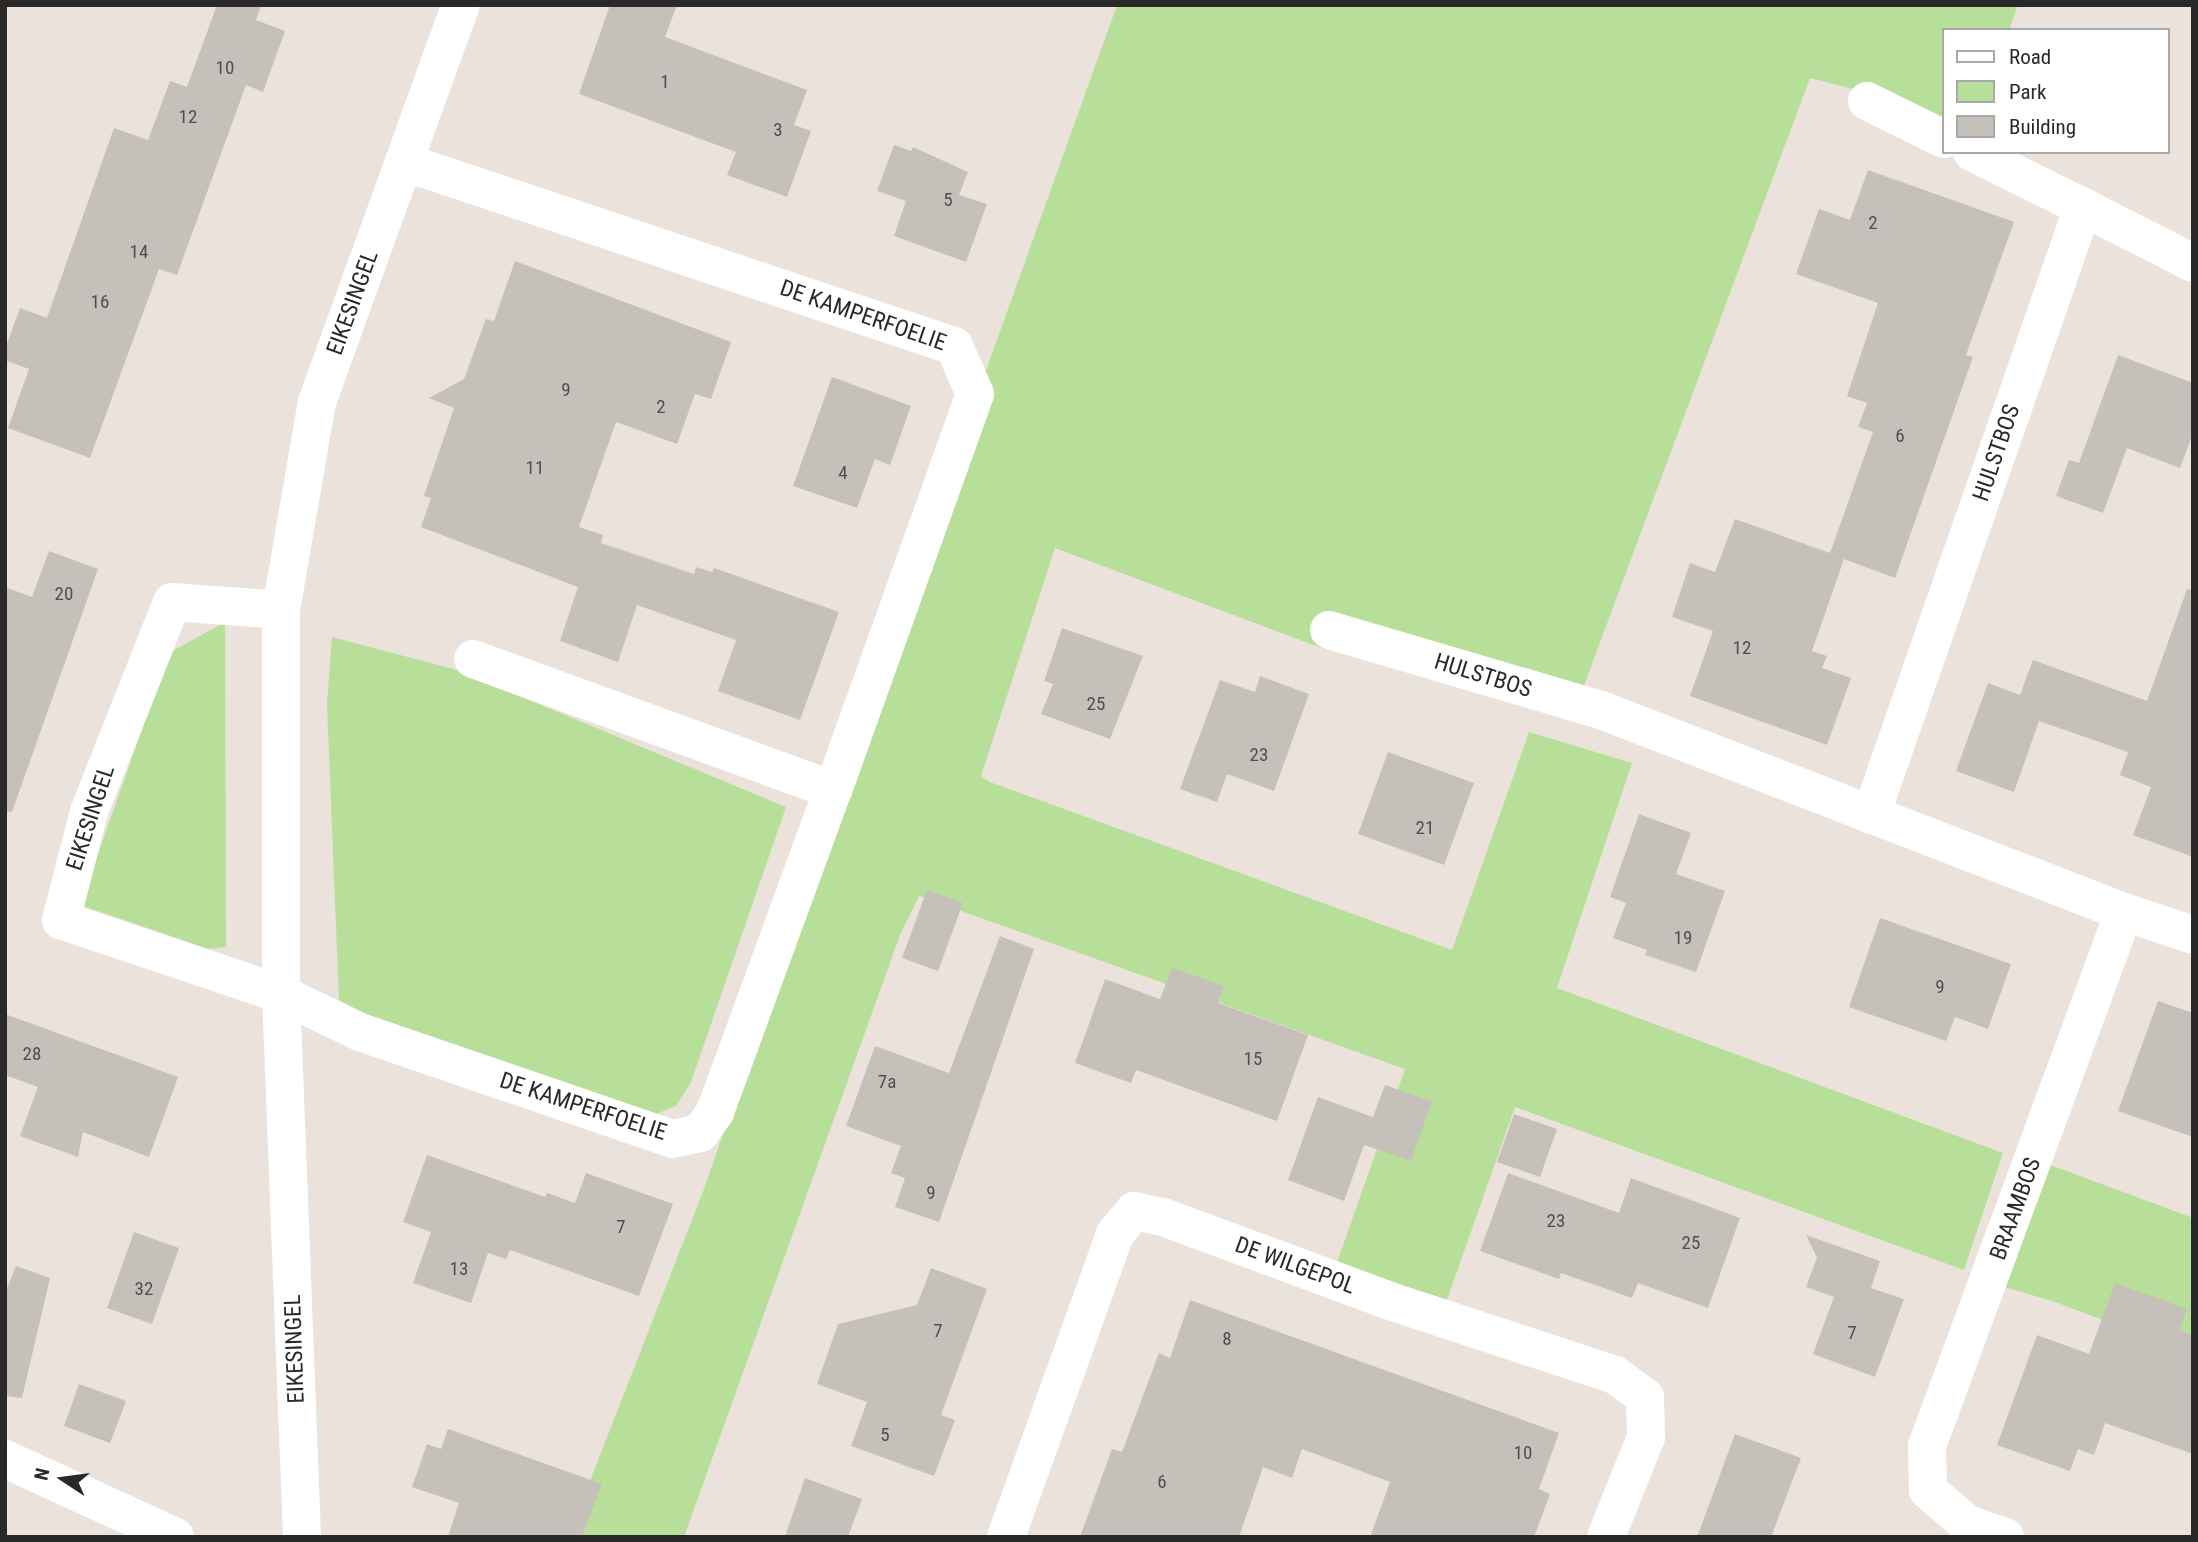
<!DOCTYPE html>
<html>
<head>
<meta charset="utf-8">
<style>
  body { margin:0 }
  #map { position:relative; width:2198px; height:1542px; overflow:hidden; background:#ebe3db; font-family:"Roboto Condensed",sans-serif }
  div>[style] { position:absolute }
  .green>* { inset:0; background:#b7df9a }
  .building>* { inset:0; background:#c6c0bb }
  .street>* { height:38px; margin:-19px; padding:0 19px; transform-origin:19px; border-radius:19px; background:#fff }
  .secondary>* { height:38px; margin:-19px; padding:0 19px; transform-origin:19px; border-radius:19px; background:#fff }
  span { translate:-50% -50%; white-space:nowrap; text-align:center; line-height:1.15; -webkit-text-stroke:6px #fff; paint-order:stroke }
  .number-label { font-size:19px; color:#504f4e }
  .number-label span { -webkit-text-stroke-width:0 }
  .street-label { font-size:23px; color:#292929 }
  .frame { position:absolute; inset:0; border:7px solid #292929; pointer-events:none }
  .legend { position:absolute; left:1942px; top:28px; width:228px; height:126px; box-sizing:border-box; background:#fff; border:2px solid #a9a9a9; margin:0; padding:9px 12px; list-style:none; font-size:21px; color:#292929 }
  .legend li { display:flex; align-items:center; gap:14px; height:35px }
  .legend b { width:35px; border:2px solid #a9a9a9 }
  .north { position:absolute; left:28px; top:1444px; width:70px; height:70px; -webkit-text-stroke:5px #fff; paint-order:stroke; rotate:283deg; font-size:19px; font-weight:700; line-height:28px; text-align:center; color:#292929 }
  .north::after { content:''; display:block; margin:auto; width:24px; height:32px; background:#292929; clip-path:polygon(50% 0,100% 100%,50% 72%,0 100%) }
</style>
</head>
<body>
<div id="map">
  <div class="green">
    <div style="clip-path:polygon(1117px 5px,2018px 5px,2009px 30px,1944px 30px,1944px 123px,1881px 96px,1810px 78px,1579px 699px,1336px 614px,1324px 649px,1055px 548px,981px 776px,990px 782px,1452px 950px,1529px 732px,1632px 763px,1557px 988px,2003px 1153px,1964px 1270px,1515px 1107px,1443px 1311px,1333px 1274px,1405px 1069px,919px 896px,900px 935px,684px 1537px,568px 1537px,704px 1189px,983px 379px)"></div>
    <div style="clip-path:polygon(225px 622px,226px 947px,209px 949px,80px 905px,169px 653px)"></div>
    <div style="clip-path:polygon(332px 637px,457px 670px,786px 807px,691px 1082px,676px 1106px,651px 1116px,365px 1015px,339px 1000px,327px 705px)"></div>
    <div style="clip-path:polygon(2037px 1160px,2193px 1218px,2193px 1353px,2052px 1301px,1998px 1285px)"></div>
  </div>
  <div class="building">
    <div style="clip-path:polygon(217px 5px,261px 5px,256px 20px,285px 31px,263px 92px,246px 85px,177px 275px,159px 269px,90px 458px,8px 428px,29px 369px,5px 360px,5px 349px,20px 308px,47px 318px,114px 128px,148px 140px,170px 81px,187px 87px)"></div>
    <div style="clip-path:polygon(610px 5px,677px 5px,665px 37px,807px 90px,794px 125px,811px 131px,787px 197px,727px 175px,736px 152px,579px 94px)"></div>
    <div style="clip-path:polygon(894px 145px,911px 151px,913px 147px,968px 172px,959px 195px,987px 204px,966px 262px,894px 236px,906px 201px,877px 191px)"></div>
    <div style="clip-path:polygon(1868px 170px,2014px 222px,1966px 355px,1973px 357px,1895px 578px,1844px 559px,1812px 651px,1827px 656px,1822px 668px,1851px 678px,1827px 745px,1690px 696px,1713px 631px,1672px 617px,1690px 563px,1715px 572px,1735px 519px,1830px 553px,1873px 432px,1858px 427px,1867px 403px,1847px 396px,1878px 303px,1796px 274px,1819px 209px,1850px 220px)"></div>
    <div style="clip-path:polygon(515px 261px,731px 342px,711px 399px,695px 394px,677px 444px,616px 422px,579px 527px,603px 535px,601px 543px,694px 574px,696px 567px,712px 572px,714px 568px,839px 612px,800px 720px,718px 691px,736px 640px,637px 605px,618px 662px,560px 641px,578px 587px,421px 527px,431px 498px,424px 496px,454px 408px,429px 398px,464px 379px,486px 319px,494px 321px)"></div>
    <div style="clip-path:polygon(2118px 355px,2193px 383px,2193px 433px,2180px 468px,2127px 448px,2103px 513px,2056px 496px,2069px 460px,2079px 463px)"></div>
    <div style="clip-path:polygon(832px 377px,911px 406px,890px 465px,875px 459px,857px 508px,793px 486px)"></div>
    <div style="clip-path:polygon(49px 551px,98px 569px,12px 812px,5px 811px,5px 587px,32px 597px)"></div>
    <div style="clip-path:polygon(2187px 589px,2193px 590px,2193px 857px,2133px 835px,2151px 787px,2120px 775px,2128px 752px,2039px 721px,2014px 792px,1956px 771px,1988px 683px,2020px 695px,2033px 660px,2147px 701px)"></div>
    <div style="clip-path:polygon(1062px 628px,1143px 656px,1110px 739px,1041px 714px,1053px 684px,1044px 681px)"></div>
    <div style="clip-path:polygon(1260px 676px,1309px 694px,1274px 791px,1227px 774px,1217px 802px,1180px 789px,1220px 680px,1255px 692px)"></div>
    <div style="clip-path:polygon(1388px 752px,1474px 783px,1444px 865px,1358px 834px)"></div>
    <div style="clip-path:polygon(1639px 814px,1691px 833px,1676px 874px,1725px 891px,1696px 972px,1645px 955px,1647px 950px,1613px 938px,1626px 903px,1610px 897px)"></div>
    <div style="clip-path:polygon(927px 890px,963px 903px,938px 971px,902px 958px)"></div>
    <div style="clip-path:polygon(1880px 918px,2011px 964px,1988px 1029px,1955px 1017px,1946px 1041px,1849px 1007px)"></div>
    <div style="clip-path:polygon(1000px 936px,1034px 949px,939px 1222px,895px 1207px,905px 1178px,891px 1173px,901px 1146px,846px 1126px,875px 1046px,949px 1073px)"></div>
    <div style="clip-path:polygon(1172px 968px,1224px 986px,1218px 1003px,1308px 1035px,1277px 1121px,1136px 1070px,1131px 1083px,1075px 1063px,1105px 979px,1160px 999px)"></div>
    <div style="clip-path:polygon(2158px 1001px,2193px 1013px,2193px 1137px,2118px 1111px)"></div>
    <div style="clip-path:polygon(5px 1014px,178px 1077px,149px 1157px,83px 1132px,78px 1157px,20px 1136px,38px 1087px,5px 1075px)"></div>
    <div style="clip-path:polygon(1385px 1085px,1432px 1101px,1411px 1161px,1364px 1145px,1344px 1201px,1288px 1180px,1318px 1097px,1373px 1117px)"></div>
    <div style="clip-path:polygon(1514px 1114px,1557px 1129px,1540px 1177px,1497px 1162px)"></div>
    <div style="clip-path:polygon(427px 1155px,545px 1197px,547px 1193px,575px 1203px,586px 1173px,673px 1204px,639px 1296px,510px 1250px,506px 1259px,488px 1253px,471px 1303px,413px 1283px,431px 1232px,403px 1222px)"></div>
    <div style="clip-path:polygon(1508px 1173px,1619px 1213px,1631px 1178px,1740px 1218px,1708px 1308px,1638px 1283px,1632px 1298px,1561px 1273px,1559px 1279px,1480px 1251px)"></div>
    <div style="clip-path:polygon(134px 1232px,179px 1248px,152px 1324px,107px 1308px)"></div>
    <div style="clip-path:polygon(1806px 1235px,1880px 1261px,1871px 1288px,1904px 1299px,1875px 1377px,1813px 1354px,1834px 1297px,1806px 1287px,1817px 1258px)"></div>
    <div style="clip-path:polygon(16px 1266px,50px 1278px,22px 1398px,5px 1396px,5px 1293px)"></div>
    <div style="clip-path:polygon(931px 1268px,987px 1289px,941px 1415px,955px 1420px,934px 1476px,851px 1446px,867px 1402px,817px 1384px,838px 1324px,917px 1305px)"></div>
    <div style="clip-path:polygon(2115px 1283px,2187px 1309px,2179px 1330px,2193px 1335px,2193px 1454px,2105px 1423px,2094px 1455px,2078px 1449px,2070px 1471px,1997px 1445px,2037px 1335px,2089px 1354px)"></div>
    <div style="clip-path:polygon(1190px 1300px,1559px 1433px,1539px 1489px,1550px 1494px,1534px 1537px,1370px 1537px,1390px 1482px,1302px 1449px,1292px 1478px,1263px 1467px,1239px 1537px,1080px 1537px,1112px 1449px,1122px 1452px,1159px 1353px,1170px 1358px)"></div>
    <div style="clip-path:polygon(79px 1384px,126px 1401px,110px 1443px,64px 1426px)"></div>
    <div style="clip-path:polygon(448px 1429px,602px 1484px,582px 1537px,448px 1537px,459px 1503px,412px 1487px,427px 1444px,441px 1449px)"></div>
    <div style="clip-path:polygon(1735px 1434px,1801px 1458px,1771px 1537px,1697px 1537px)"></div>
    <div style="clip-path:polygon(805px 1478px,862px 1499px,848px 1537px,785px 1537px)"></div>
  </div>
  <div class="street">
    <div style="left:1867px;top:101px;width:86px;rotate:26.3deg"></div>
    <div style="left:404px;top:162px;width:580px;rotate:18.5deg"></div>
    <div style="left:954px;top:346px;width:52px;rotate:66.4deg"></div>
    <div style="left:975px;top:394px;width:421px;rotate:109.7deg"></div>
    <div style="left:833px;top:790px;width:383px;rotate:-160deg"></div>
    <div style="left:2083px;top:207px;width:123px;rotate:27deg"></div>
    <div style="left:281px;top:610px;width:109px;rotate:-175.8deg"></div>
    <div style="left:172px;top:602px;width:226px;rotate:111.6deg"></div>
    <div style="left:89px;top:812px;width:112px;rotate:104.5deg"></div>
    <div style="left:61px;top:920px;width:232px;rotate:18.6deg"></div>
    <div style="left:281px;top:994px;width:88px;rotate:25.7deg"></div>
    <div style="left:360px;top:1032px;width:330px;rotate:18.9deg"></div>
    <div style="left:672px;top:1139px;width:29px;rotate:-12deg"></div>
    <div style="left:700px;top:1133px;width:26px;rotate:-54deg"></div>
    <div style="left:715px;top:1112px;width:343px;rotate:-69.9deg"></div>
    <div style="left:1329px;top:630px;width:284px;rotate:16.4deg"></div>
    <div style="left:1601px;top:710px;width:561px;rotate:21.12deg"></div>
    <div style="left:2124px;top:912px;width:73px;rotate:18.4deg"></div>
    <div style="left:1871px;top:815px;width:644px;rotate:-70.78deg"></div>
    <div style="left:2083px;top:207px;width:124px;rotate:-153.6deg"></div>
    <div style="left:5px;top:1459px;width:187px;rotate:24.6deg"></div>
    <div style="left:1006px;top:1537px;width:322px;rotate:-70.2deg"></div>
    <div style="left:1115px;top:1234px;width:30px;rotate:-50deg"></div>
    <div style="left:1134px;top:1211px;width:30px;rotate:12deg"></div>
    <div style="left:1163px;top:1217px;width:239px;rotate:20.3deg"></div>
    <div style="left:1387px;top:1300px;width:240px;rotate:18.2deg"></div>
    <div style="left:1615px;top:1375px;width:37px;rotate:36deg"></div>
    <div style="left:1645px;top:1397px;width:40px;rotate:88.6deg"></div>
    <div style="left:1646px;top:1437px;width:108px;rotate:111.8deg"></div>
    <div style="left:2005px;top:1537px;width:40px;rotate:-161.1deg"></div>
    <div style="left:1967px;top:1524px;width:52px;rotate:-138.9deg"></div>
    <div style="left:1928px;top:1490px;width:44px;rotate:-91.3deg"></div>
    <div style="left:1927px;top:1446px;width:569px;rotate:-69.75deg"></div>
  </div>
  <div class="secondary">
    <div style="left:302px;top:1537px;width:543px;rotate:-92.21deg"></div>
    <div style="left:281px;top:994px;width:384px;rotate:-90deg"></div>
    <div style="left:281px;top:610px;width:211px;rotate:-80.2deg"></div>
    <div style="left:317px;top:402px;width:422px;rotate:-70.1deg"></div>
  </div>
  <div class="number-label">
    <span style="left:225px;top:68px">10</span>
    <span style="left:665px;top:82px">1</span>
    <span style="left:188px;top:117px">12</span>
    <span style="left:778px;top:130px">3</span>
    <span style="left:948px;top:200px">5</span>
    <span style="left:1873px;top:223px">2</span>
    <span style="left:139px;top:252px">14</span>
    <span style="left:100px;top:302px">16</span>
    <span style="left:566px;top:390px">9</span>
    <span style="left:661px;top:407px">2</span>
    <span style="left:1900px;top:436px">6</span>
    <span style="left:535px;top:468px">11</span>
    <span style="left:843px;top:473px">4</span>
    <span style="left:64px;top:594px">20</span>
    <span style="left:1742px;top:648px">12</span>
    <span style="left:1096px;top:704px">25</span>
    <span style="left:1259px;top:755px">23</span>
    <span style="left:1425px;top:828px">21</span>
    <span style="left:1683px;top:938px">19</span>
    <span style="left:1940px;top:987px">9</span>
    <span style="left:32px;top:1054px">28</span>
    <span style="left:1253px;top:1059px">15</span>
    <span style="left:887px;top:1082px">7a</span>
    <span style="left:931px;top:1193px">9</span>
    <span style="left:1556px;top:1221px">23</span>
    <span style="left:621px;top:1227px">7</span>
    <span style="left:1691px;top:1243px">25</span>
    <span style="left:459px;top:1269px">13</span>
    <span style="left:144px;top:1289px">32</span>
    <span style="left:938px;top:1331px">7</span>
    <span style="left:1852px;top:1333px">7</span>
    <span style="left:1227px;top:1339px">8</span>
    <span style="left:885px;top:1435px">5</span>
    <span style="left:1523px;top:1453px">10</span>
    <span style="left:1162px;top:1482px">6</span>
  </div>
  <div class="street-label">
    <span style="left:353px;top:303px;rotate:-70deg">EIKESINGEL</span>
    <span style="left:863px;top:316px;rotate:19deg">DE KAMPERFOELIE</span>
    <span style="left:1997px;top:453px;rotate:-71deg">HULSTBOS</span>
    <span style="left:1483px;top:676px;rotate:17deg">HULSTBOS</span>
    <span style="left:91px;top:818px;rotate:-72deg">EIKESINGEL</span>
    <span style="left:583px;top:1107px;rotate:18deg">DE KAMPERFOELIE</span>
    <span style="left:2016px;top:1209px;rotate:-70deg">BRAAMBOS</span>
    <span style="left:1295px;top:1266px;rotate:20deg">DE WILGEPOL</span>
    <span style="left:295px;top:1349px;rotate:-92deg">EIKESINGEL</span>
  </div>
  <div class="frame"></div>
  <ul class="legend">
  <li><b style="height:9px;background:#fff"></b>Road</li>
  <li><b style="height:19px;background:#b7df9a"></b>Park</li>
  <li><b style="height:19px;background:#c6c0bb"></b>Building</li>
  </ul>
  <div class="north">N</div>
</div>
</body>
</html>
